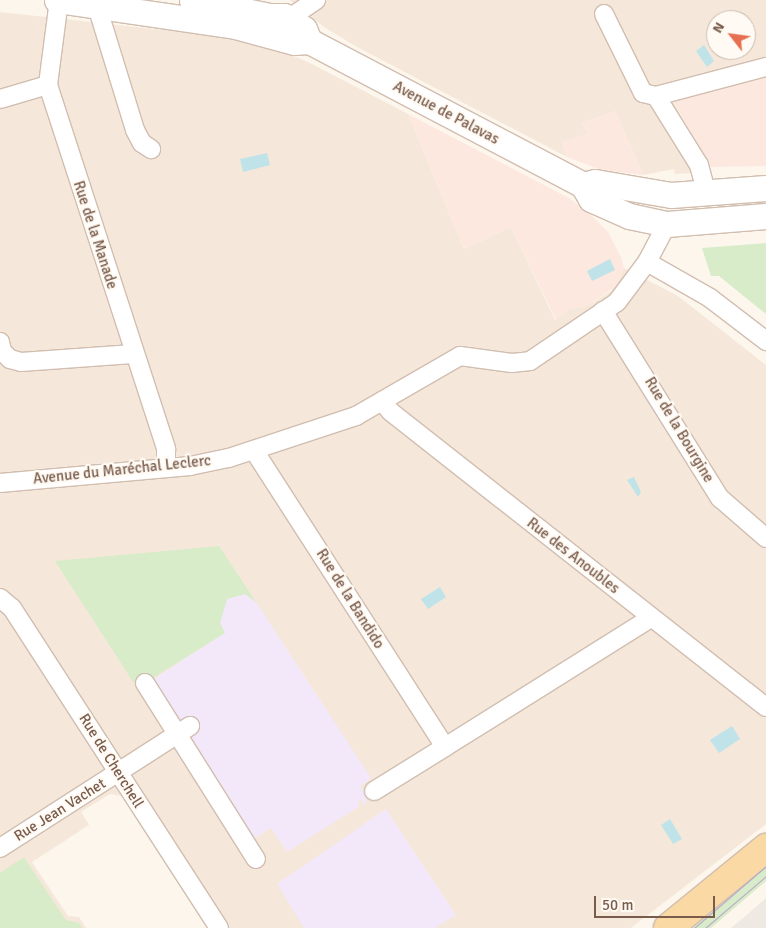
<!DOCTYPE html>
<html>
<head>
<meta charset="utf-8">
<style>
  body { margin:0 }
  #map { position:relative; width:766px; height:928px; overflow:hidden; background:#fdf6ec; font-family:Signika,sans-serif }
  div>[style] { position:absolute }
  .residential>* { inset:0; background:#f5e8da }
  .commercial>* { inset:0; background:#fde8e0 }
  .industrial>* { inset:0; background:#efe9e4 }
  .education>* { inset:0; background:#f3e8fa }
  .green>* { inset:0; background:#d8ecc9 }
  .water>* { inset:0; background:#bfe3e8 }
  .roads { filter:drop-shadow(1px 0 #d1beb0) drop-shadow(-1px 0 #d1beb0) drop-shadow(0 1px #d1beb0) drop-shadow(0 -1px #d1beb0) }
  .street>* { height:18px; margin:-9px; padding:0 9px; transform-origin:9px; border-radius:9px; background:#fff }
  .secondary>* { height:25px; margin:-12.5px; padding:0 12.5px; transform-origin:12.5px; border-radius:12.5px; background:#fff }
  .primary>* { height:28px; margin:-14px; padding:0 14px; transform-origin:14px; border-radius:14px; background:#fbd9a5 }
  .tram>* { height:1px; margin:-0.5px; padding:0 0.5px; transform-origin:0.5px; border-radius:0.5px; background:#b9a8c9 }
  span { translate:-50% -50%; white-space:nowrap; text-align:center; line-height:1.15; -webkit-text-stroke:4.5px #fffaf3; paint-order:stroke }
  .street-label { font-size:15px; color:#7a5c4d }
  .north { position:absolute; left:706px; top:10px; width:50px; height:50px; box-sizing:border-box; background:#fffaf3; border:1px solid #cabbb1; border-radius:50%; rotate:300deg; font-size:14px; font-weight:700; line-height:20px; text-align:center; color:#7a5c4d }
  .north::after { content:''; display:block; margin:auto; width:18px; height:22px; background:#e76f51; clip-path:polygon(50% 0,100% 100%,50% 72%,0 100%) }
  .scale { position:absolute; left:594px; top:896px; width:121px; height:22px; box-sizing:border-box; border:2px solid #7a5c4d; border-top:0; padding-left:6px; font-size:15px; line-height:18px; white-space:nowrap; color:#7a5c4d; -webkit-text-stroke:4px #fffaf3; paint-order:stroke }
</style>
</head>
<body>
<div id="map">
  <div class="residential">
    <div style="clip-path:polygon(evenodd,290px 0,766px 0,766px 72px,670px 96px,712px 172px,675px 174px,674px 169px,643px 175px,615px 111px,582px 123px,588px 134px,562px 142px,567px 157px,357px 47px,324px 27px,290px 0,716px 20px,746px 20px,746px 50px,716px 50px,716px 20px)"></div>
    <div style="clip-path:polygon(0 12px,227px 37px,275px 48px,310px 63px,408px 114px,464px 249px,511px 227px,555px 320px,570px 309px,589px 305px,611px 291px,624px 268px,678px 296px,766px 365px,766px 824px,631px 928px,207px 928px,122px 796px,110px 794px,81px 812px,89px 825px,32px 862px,68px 916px,79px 917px,86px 928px,0 928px)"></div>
  </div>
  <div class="commercial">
    <div style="clip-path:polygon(766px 72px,766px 166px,711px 167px,670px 96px)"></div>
    <div style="clip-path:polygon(615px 111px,643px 175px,602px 170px,567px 157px,562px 142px,588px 134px,582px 123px)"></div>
    <div style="clip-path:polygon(408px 114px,569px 198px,592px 216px,608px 232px,621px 257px,624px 268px,616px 286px,589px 305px,570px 309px,556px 320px,511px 227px,464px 249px)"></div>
  </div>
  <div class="industrial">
    <div style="clip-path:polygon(766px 898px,766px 928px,731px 928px,749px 913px)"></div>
  </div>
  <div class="education">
    <div style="clip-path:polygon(245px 594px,256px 602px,371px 778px,360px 787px,366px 795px,367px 801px,364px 805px,361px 799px,358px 802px,360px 806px,287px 852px,271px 828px,252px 840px,154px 679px,224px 633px,220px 623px,227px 599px)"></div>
    <div style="clip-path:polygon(386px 809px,456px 915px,435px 928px,304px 928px,277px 884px)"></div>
  </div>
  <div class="green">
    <div style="clip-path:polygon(766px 243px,766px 314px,719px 276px,711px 276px,702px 248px)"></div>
    <div style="clip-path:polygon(219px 546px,256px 602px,245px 594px,227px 599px,220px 623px,225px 633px,137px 688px,55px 561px)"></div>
    <div style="clip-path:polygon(24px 857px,66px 920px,79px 923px,82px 928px,0 928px,0 873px)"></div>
    <div style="clip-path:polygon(766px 860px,766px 881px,711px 928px,680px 928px)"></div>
  </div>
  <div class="water">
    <div style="clip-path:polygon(704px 45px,714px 61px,707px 67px,696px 51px)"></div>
    <div style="clip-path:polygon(267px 153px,270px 165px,243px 172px,240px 159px)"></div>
    <div style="clip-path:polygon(610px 259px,615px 270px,592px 281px,587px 271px)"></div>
    <div style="clip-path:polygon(634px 477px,641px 492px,638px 497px,627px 480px)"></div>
    <div style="clip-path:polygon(440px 587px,446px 597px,428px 609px,421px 599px)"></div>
    <div style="clip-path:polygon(732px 726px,740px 739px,719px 753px,710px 740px)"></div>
    <div style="clip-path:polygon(670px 819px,682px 839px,673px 844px,661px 825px)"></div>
  </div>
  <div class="roads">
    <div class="street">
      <div style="left:59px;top:0;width:86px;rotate:97.4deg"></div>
      <div style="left:48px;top:85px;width:383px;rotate:72deg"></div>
      <div style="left:166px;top:449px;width:18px;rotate:90deg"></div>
      <div style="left:96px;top:3px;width:133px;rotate:72.9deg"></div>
      <div style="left:135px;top:130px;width:15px;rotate:62deg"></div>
      <div style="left:142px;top:143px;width:11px;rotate:34deg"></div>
      <div style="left:604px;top:14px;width:88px;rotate:63.7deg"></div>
      <div style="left:643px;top:93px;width:13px;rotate:13deg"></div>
      <div style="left:656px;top:96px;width:81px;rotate:58.1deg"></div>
      <div style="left:699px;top:165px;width:16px;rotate:75deg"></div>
      <div style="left:293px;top:21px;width:9px;rotate:-63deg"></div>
      <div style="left:297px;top:13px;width:23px;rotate:-34deg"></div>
      <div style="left:656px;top:96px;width:114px;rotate:-14.8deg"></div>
      <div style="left:0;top:99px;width:50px;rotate:-16.3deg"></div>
      <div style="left:647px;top:262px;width:73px;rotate:29.7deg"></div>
      <div style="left:710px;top:298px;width:71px;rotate:37.5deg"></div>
      <div style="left:603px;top:311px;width:221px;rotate:58deg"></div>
      <div style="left:720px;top:498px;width:61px;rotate:41deg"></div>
      <div style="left:0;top:342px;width:9px;rotate:77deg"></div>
      <div style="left:2px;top:351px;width:11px;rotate:45deg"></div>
      <div style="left:10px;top:359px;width:11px;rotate:15deg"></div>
      <div style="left:21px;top:362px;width:112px;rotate:-4.1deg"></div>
      <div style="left:382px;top:401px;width:14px;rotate:51deg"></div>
      <div style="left:391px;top:412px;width:477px;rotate:38.2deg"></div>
      <div style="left:255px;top:452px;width:351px;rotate:57.2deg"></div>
      <div style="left:445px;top:747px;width:243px;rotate:-32.1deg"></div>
      <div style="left:0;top:483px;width:191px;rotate:-5.1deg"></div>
      <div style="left:190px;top:466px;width:40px;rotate:-12deg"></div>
      <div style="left:229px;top:458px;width:134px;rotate:-18.3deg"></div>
      <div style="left:356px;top:416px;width:120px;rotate:-30deg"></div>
      <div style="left:460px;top:356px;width:52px;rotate:7.7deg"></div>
      <div style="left:512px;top:363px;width:18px;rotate:-6deg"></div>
      <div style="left:530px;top:361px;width:105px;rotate:-34.1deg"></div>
      <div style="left:617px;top:302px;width:50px;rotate:-53.1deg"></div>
      <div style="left:647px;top:262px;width:43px;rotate:-62.2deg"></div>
      <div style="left:0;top:598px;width:16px;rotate:40deg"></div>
      <div style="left:12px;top:608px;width:381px;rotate:57.1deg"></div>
      <div style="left:145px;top:683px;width:208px;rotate:57.8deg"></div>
      <div style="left:374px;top:791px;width:84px;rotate:-31.8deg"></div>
      <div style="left:0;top:848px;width:226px;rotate:-32.7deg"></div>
    </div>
    <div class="secondary">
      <div style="left:57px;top:0;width:180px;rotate:8.3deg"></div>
      <div style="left:235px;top:26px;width:61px;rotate:15.2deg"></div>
      <div style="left:294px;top:42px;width:15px;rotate:-4deg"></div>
      <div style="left:309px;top:41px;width:310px;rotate:27.7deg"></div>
      <div style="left:583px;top:185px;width:16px;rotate:60deg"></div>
      <div style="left:591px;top:199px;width:42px;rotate:24.1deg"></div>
      <div style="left:629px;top:216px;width:39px;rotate:12deg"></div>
      <div style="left:667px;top:224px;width:99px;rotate:-4.6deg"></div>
      <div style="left:192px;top:0;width:79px;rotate:11.7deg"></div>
      <div style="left:269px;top:16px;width:15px"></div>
      <div style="left:284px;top:16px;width:24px;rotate:33deg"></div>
      <div style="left:304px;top:29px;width:13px;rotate:67deg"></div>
      <div style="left:583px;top:185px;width:12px;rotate:-14deg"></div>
      <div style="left:595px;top:182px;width:77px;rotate:9.7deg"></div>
      <div style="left:671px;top:195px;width:95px;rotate:-4.2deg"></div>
    </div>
    <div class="primary">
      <div style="left:668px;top:928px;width:127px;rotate:-39.2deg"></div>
    </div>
  </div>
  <div class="tram">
    <div style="left:694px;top:928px;width:95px;rotate:-40.7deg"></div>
    <div style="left:705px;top:928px;width:80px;rotate:-40.4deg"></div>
  </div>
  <div class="street-label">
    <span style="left:446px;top:113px;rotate:28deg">Avenue de Palavas</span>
    <span style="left:95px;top:235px;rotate:72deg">Rue de la Manade</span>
    <span style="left:679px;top:430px;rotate:59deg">Rue de la Bourgine</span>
    <span style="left:122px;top:470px;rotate:-6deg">Avenue du Maréchal Leclerc</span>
    <span style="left:573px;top:556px;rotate:38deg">Rue des Anoubles</span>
    <span style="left:350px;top:599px;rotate:58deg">Rue de la Bandido</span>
    <span style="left:111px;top:761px;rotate:58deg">Rue de Cherchell</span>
    <span style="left:60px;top:810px;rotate:-32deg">Rue Jean Vachet</span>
  </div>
  <div class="north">N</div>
  <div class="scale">50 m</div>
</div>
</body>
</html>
